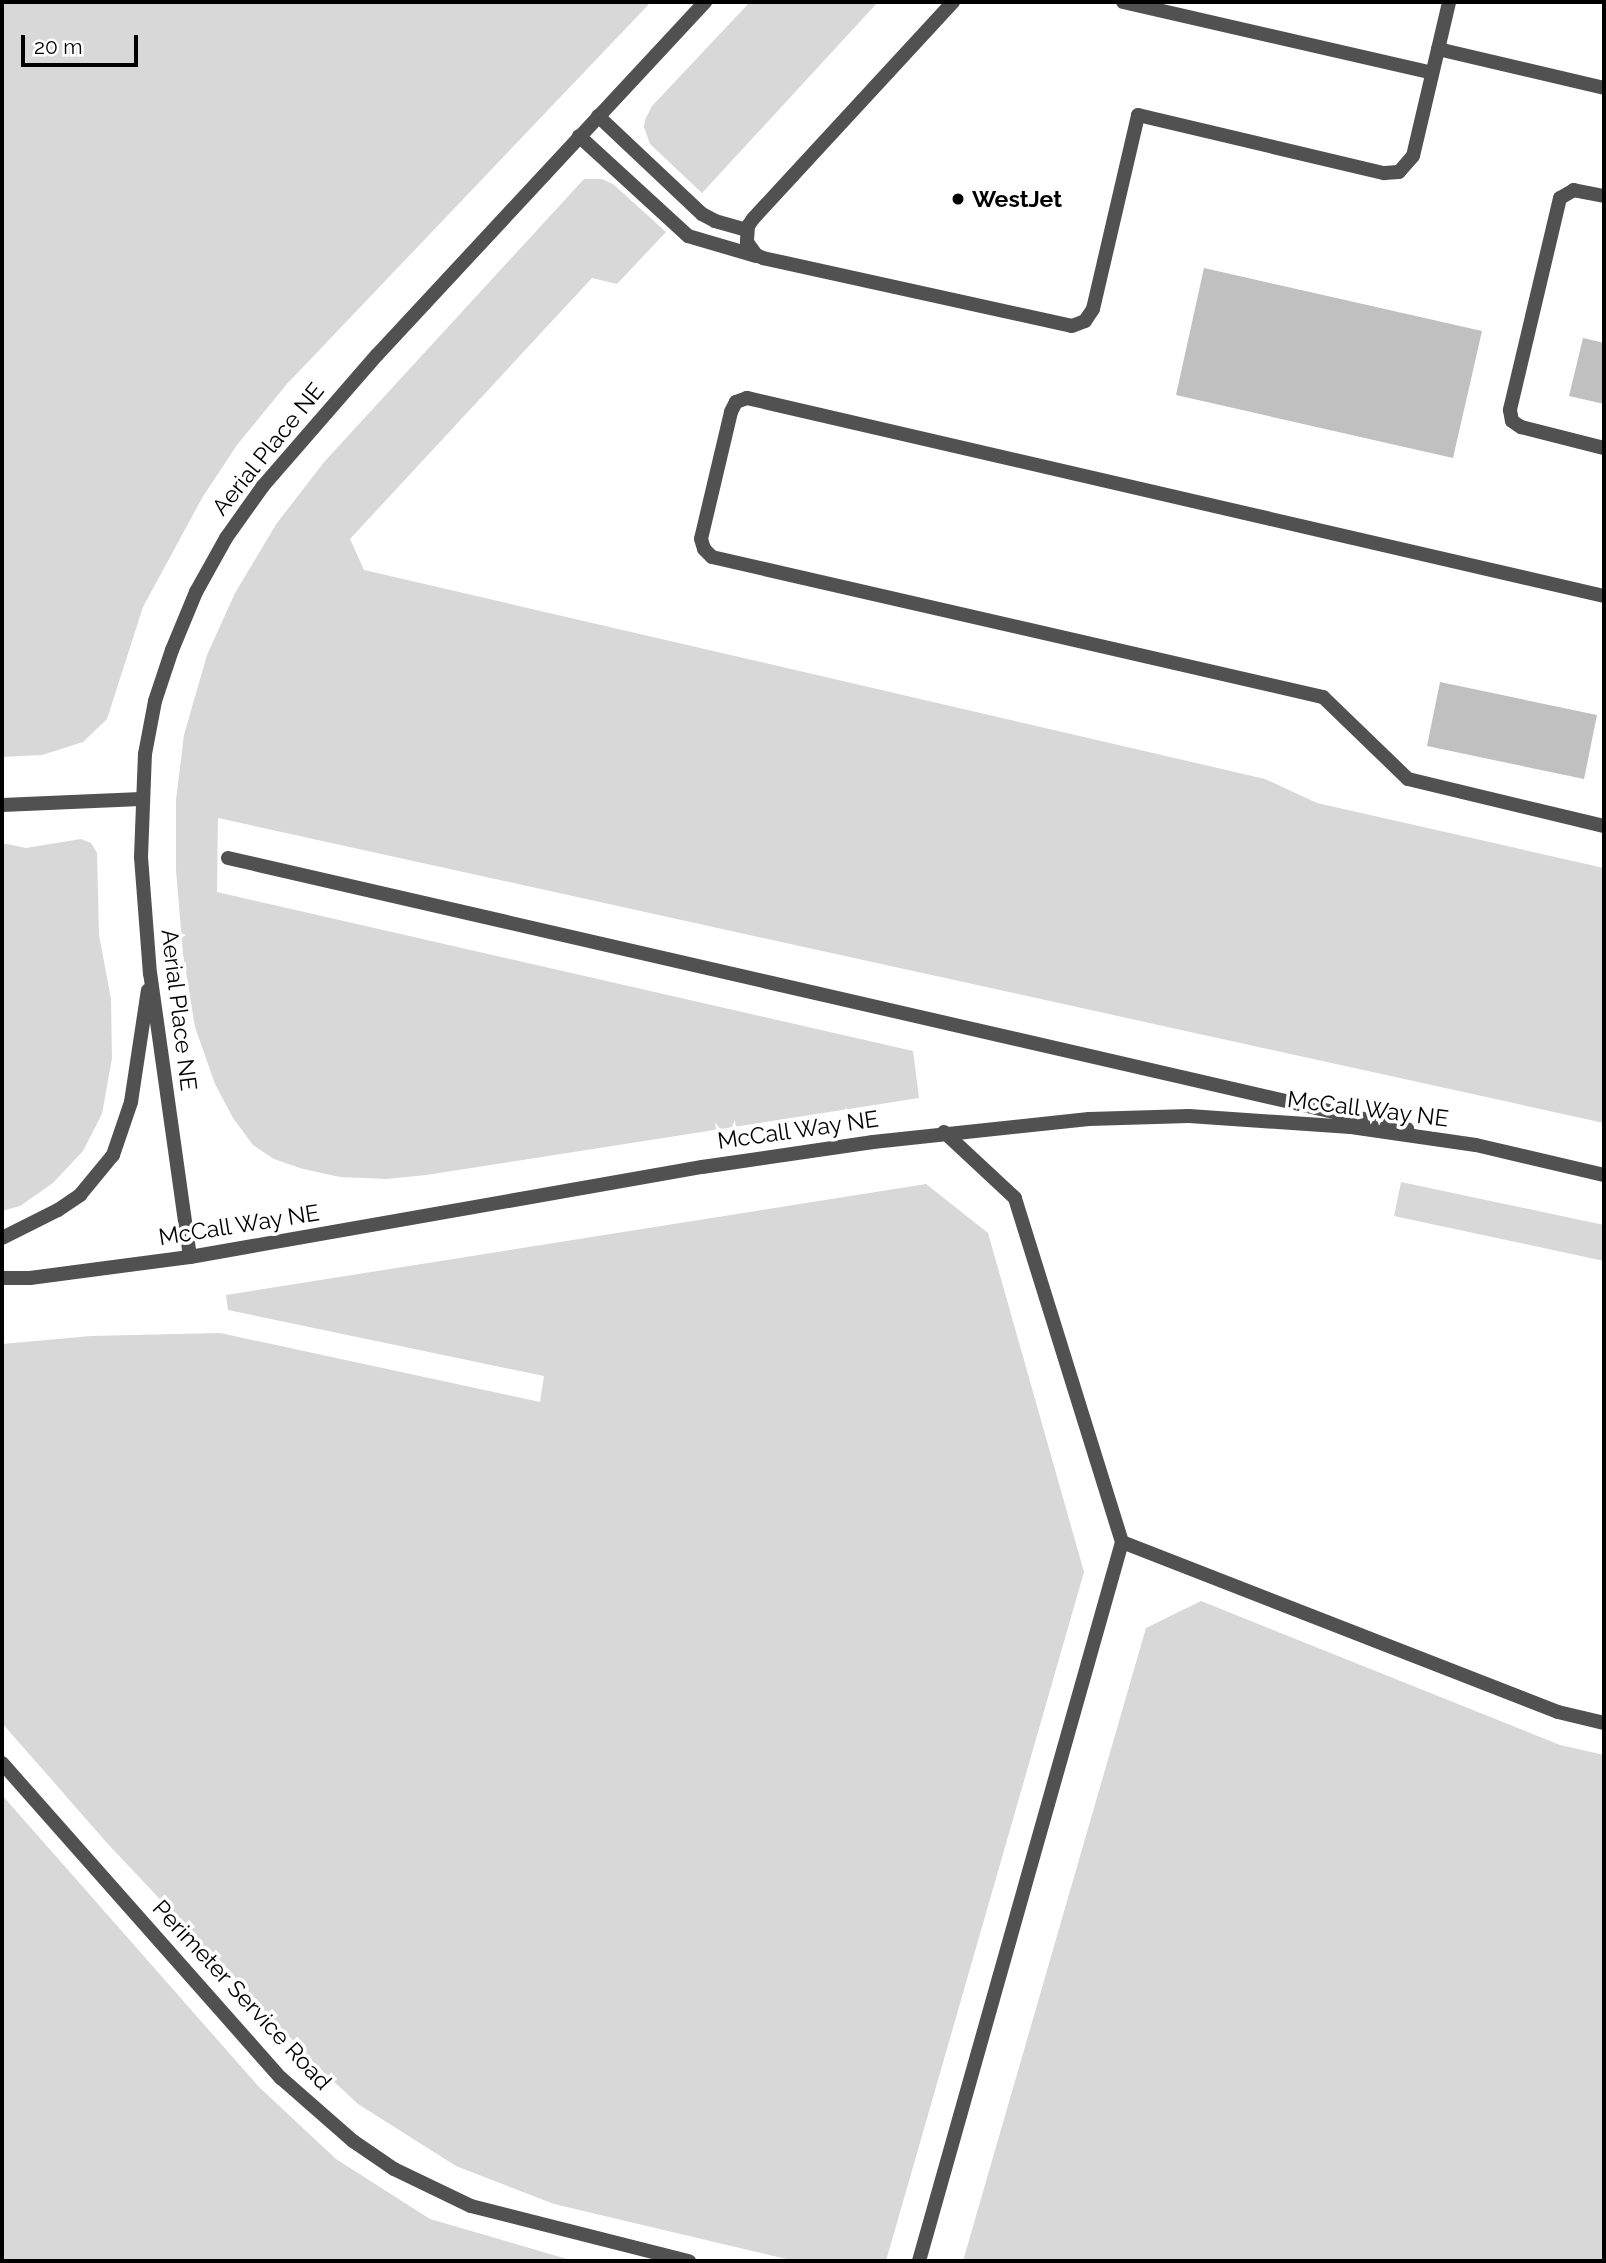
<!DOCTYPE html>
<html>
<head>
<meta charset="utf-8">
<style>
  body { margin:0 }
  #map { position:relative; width:1606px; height:2263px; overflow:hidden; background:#fff; font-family:Raleway,sans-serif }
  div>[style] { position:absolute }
  .green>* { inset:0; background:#d8d8d8 }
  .building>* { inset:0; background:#c0c0c0 }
  .service>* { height:14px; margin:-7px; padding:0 7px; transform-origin:7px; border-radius:7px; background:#515151 }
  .minor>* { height:14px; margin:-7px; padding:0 7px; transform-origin:7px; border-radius:7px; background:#515151 }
  .dots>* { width:19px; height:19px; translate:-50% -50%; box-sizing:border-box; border:4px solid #fff; border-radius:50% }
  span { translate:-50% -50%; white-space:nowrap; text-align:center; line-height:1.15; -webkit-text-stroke:7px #fff; paint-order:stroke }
  .poi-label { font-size:23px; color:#000; font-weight:700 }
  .left { translate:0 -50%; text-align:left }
  .street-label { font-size:23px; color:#000 }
  .frame { position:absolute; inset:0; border:4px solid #000; pointer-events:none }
  .scale { position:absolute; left:21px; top:35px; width:117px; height:32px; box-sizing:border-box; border:4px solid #000; border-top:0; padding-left:9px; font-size:21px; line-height:24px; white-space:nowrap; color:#000; -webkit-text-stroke:5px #fff; paint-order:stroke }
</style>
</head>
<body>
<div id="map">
  <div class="green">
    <div style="clip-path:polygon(2px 2px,651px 2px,286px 385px,237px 445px,202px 498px,143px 607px,107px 719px,83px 742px,42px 755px,2px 757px)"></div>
    <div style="clip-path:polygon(750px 2px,878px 2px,702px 193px,650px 144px,644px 127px,645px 120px,652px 106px)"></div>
    <div style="clip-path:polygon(584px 179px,602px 179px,613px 184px,666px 232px,617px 284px,592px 278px,350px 539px,364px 570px,1265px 779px,1317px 803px,1604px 868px,1604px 1123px,218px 818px,217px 892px,913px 1051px,919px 1098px,426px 1175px,386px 1179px,340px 1177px,303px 1169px,274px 1159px,253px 1145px,233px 1118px,215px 1084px,195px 1027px,183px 954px,176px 870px,176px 800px,184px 735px,207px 655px,235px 593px,277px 523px,325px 461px)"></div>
    <div style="clip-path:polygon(81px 839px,91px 843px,97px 853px,99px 935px,111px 999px,112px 1058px,102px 1114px,83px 1151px,53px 1183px,20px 1206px,2px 1211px,2px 843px,26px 848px)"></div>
    <div style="clip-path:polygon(1401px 1182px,1604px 1225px,1604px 1261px,1394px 1216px)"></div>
    <div style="clip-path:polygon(926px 1184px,988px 1233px,1084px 1572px,886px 2261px,795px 2261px,554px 2204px,456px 2166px,358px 2104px,314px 2063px,107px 1843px,2px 1723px,2px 1344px,91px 1336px,220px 1333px,540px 1402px,544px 1376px,228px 1310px,226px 1295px)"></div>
    <div style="clip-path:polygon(1201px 1601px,1560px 1745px,1604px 1755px,1604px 2261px,963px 2261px,1146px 1628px)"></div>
    <div style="clip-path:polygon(2px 1795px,259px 2087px,336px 2159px,430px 2219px,574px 2261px,2px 2261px)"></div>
  </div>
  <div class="building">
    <div style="clip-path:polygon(1204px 268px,1482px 331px,1453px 458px,1176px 395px)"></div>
    <div style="clip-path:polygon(1583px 338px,1604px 343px,1604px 404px,1569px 396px)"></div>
    <div style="clip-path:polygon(1440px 682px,1597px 715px,1584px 779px,1427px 746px)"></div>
  </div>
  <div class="service">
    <div style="left:953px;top:2px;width:295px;rotate:132.7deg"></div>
    <div style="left:753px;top:219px;width:9px;rotate:126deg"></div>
    <div style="left:748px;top:226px;width:16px;rotate:94deg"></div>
    <div style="left:747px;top:242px;width:16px;rotate:55deg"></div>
    <div style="left:756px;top:255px;width:8px;rotate:23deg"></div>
    <div style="left:763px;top:258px;width:316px;rotate:12.4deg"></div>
    <div style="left:1072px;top:326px;width:14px;rotate:-21deg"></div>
    <div style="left:1085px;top:321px;width:14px;rotate:-56deg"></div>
    <div style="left:1093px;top:309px;width:199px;rotate:-76.9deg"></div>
    <div style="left:1138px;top:115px;width:253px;rotate:13.3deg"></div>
    <div style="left:1384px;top:173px;width:15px;rotate:-4deg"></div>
    <div style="left:1399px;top:172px;width:21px;rotate:-49deg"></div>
    <div style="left:1413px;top:156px;width:158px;rotate:-76.8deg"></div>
    <div style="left:1123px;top:2px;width:317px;rotate:12.9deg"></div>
    <div style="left:1438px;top:49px;width:171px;rotate:13.2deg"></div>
    <div style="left:598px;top:116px;width:143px;rotate:43.3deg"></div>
    <div style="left:702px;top:214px;width:15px;rotate:28deg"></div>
    <div style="left:715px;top:221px;width:33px;rotate:16deg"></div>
    <div style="left:579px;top:136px;width:148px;rotate:42.5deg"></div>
    <div style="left:688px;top:236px;width:71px;rotate:16.4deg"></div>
    <div style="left:1604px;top:196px;width:31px;rotate:-169deg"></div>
    <div style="left:1574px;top:190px;width:16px;rotate:150deg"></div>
    <div style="left:1560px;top:198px;width:218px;rotate:103.3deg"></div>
    <div style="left:1510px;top:410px;width:11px;rotate:80deg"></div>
    <div style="left:1512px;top:421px;width:11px;rotate:34deg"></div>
    <div style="left:1521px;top:427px;width:86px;rotate:14.2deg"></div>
    <div style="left:1604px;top:596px;width:880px;rotate:-166.99deg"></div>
    <div style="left:747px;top:398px;width:12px;rotate:160deg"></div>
    <div style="left:736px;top:402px;width:11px;rotate:117deg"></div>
    <div style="left:731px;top:412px;width:130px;rotate:103.3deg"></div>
    <div style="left:701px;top:539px;width:10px;rotate:73deg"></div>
    <div style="left:704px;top:549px;width:11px;rotate:45deg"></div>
    <div style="left:712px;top:557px;width:627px;rotate:12.91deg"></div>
    <div style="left:1323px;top:697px;width:118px;rotate:44deg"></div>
    <div style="left:1408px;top:779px;width:202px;rotate:13.5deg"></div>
    <div style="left:2px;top:805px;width:139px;rotate:-2.5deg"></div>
    <div style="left:228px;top:858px;width:1210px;rotate:12.94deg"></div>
    <div style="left:1122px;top:1542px;width:468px;rotate:21.3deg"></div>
    <div style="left:1558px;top:1712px;width:47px;rotate:13.4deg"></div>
    <div style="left:2px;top:1763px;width:421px;rotate:48.5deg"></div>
    <div style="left:281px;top:2078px;width:96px;rotate:41.2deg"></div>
    <div style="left:353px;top:2141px;width:50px;rotate:34.3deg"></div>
    <div style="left:394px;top:2169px;width:85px;rotate:25.7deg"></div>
    <div style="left:471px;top:2206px;width:225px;rotate:14.2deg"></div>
    <div style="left:919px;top:2261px;width:747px;rotate:-74.23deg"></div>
    <div style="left:1122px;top:1542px;width:360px;rotate:-107.3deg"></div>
    <div style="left:1015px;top:1198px;width:97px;rotate:-137.1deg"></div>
  </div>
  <div class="minor">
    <div style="left:2px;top:1238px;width:63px;rotate:-26.6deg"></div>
    <div style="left:58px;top:1210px;width:27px;rotate:-34deg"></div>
    <div style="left:80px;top:1195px;width:52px;rotate:-50.5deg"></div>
    <div style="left:113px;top:1155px;width:56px;rotate:-71.2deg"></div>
    <div style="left:131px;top:1102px;width:113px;rotate:-81.4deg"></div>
    <div style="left:190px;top:1257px;width:286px;rotate:-98deg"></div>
    <div style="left:150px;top:974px;width:117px;rotate:-94.4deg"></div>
    <div style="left:141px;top:857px;width:103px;rotate:-87.8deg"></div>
    <div style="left:145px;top:754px;width:54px;rotate:-79.3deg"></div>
    <div style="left:155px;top:701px;width:54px;rotate:-71.6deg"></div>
    <div style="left:172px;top:650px;width:63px;rotate:-67.5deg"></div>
    <div style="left:196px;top:592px;width:62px;rotate:-60.9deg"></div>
    <div style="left:226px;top:538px;width:64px;rotate:-54.6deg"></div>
    <div style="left:263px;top:486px;width:174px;rotate:-49deg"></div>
    <div style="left:377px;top:355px;width:482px;rotate:-47.1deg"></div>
    <div style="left:2px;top:1278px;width:28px"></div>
    <div style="left:30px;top:1278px;width:161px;rotate:-7.5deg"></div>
    <div style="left:190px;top:1257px;width:520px;rotate:-9.97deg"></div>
    <div style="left:702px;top:1167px;width:173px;rotate:-8.3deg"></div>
    <div style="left:873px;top:1142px;width:217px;rotate:-6.1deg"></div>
    <div style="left:1089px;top:1119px;width:100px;rotate:-1.7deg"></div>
    <div style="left:1189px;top:1116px;width:162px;rotate:3.9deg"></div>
    <div style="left:1351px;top:1127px;width:126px;rotate:8.2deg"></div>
    <div style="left:1476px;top:1145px;width:131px;rotate:13.2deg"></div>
  </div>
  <div class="dots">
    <div style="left:958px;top:199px;background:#000"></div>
  </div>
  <div class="poi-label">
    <span class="left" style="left:972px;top:199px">WestJet</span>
  </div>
  <div class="street-label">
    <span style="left:268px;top:449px;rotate:-51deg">Aerial Place NE</span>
    <span style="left:179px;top:1010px;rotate:83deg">Aerial Place NE</span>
    <span style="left:1368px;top:1109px;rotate:7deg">McCall Way NE</span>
    <span style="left:798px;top:1130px;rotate:-8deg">McCall Way NE</span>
    <span style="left:239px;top:1225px;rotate:-9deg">McCall Way NE</span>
    <span style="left:242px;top:1995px;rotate:47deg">Perimeter Service Road</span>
  </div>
  <div class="frame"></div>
  <div class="scale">20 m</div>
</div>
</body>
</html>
